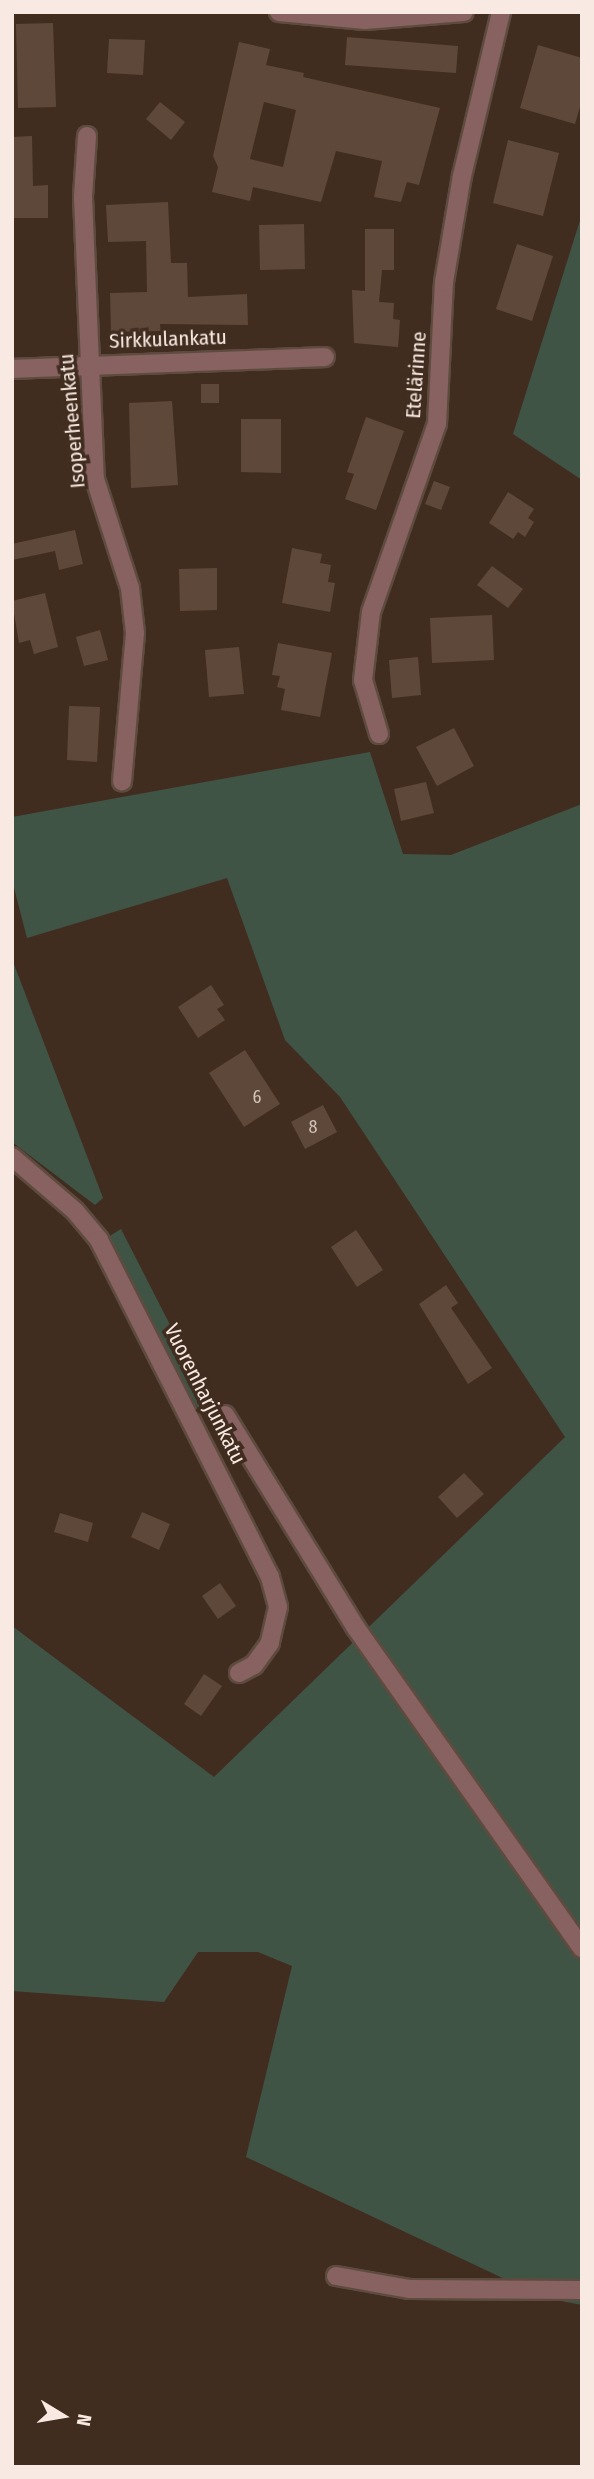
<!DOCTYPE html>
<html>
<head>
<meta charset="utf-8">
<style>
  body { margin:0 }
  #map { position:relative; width:594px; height:2479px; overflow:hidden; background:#412d20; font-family:"Fira Sans Condensed",sans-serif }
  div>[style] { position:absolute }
  .green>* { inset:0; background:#405446 }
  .building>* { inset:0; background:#5e483a }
  .roads { filter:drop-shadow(2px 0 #5e4b3f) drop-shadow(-2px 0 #5e4b3f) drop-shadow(0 2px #5e4b3f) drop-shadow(0 -2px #5e4b3f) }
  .minor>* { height:18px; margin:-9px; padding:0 9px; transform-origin:9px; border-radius:9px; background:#886161 }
  .tertiary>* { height:18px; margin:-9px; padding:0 9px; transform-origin:9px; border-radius:9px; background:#886161 }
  span { translate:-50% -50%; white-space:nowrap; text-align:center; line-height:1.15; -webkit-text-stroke:7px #412d20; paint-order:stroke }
  .number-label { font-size:18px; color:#d2c2b8 }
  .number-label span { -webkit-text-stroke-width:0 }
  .street-label { font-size:21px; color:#f8eae2 }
  .frame { position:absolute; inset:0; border:14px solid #f8eae2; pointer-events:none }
  .north { position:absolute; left:28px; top:2381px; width:70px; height:70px; -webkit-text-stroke:5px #412d20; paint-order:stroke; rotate:101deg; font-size:19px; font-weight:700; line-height:28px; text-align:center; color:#f8eae2 }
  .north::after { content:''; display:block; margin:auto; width:24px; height:32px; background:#f8eae2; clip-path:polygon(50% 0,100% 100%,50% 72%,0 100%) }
</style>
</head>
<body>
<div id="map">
  <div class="green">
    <div style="clip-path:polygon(582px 214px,582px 480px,513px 434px)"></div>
    <div style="clip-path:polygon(370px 752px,403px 854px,451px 855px,582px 804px,582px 2305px,545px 2298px,246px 2157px,292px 1966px,258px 1952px,198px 1952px,164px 2002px,12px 1991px,12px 1626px,214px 1777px,565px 1437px,340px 1097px,285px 1040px,227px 878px,27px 938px,12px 880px,12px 817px)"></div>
    <div style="clip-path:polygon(12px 959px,103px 1198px,95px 1205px,12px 1142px)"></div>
    <div style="clip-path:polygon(121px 1229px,214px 1411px,215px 1415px,197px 1407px,110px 1251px,108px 1237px)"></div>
  </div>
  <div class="building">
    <div style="clip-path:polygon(53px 23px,56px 107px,18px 108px,16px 24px)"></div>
    <div style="clip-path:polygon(347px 37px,458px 46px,456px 73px,345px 65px)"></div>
    <div style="clip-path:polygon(109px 39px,145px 40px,143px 75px,107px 73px)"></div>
    <div style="clip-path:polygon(evenodd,239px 42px,270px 49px,266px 65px,304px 73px,303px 77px,440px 108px,419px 185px,407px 182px,401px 202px,374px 197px,382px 161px,336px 151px,321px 202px,253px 187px,250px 201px,212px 192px,218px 167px,213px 156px,239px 42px,264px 102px,296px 110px,283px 167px,250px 159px,264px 102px)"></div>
    <div style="clip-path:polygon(538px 45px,582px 58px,582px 100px,575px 124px,520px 108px)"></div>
    <div style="clip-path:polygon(160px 102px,185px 122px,171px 140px,146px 119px)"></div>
    <div style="clip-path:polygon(32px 136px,33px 186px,48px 185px,48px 218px,12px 218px,12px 137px)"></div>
    <div style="clip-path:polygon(508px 140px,559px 153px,543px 216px,493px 203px)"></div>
    <div style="clip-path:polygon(168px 202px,171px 263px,187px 263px,188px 297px,247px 294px,248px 325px,160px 324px,161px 331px,111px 332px,110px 293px,147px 292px,146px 241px,108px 242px,106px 205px)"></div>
    <div style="clip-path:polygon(304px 224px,305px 269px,260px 270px,259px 225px)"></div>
    <div style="clip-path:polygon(365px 229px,394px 229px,394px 270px,382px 270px,379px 302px,394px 303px,393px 319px,400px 320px,398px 347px,354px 343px,352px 290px,365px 291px)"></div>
    <div style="clip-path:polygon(517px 244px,553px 256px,532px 321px,496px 309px)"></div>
    <div style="clip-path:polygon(201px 384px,219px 384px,219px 403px,201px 403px)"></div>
    <div style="clip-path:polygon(172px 401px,178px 485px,131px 488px,129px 403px)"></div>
    <div style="clip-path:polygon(366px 417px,404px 431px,376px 510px,345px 499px,354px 474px,347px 472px)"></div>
    <div style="clip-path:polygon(241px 419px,281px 419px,281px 473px,241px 472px)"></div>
    <div style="clip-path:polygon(434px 481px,450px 487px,441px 510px,425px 504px)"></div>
    <div style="clip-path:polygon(508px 492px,534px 509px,528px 518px,534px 522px,525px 537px,518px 532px,513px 539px,489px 523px)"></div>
    <div style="clip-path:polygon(75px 530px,83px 564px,59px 570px,55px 551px,12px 560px,12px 544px)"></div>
    <div style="clip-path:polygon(292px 548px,322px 554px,320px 563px,331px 565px,328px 582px,335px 583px,330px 612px,282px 603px)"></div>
    <div style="clip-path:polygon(492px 566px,523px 589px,508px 608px,477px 585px)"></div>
    <div style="clip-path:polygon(217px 568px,217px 610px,180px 611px,179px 569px)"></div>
    <div style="clip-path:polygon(45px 593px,58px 647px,34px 654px,30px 640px,19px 643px,12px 601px)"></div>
    <div style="clip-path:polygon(492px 615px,494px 660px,432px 663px,430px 618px)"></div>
    <div style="clip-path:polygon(100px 630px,108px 660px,84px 666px,76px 637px)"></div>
    <div style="clip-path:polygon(278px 643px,332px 653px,320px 717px,281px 710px,285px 689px,277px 687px,280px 676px,272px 675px)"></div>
    <div style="clip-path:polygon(239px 647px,244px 694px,209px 697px,205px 650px)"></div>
    <div style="clip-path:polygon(418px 657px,421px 695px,392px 698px,389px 660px)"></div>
    <div style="clip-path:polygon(69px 706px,100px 707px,97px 762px,67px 760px)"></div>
    <div style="clip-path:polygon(454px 728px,474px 766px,437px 786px,416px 747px)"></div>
    <div style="clip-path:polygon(426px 782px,434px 813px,401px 821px,394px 789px)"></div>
    <div style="clip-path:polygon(211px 985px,224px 1005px,217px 1009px,225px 1020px,198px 1038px,178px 1007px)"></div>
    <div style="clip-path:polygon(245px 1050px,280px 1104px,244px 1127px,209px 1073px)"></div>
    <div style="clip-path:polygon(323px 1105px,337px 1132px,305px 1149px,291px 1122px)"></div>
    <div style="clip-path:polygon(356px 1230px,383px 1270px,357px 1287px,331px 1247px)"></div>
    <div style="clip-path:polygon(446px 1285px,458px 1303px,451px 1308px,492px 1368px,468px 1384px,419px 1304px)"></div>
    <div style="clip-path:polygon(464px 1473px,484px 1494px,457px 1518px,438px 1497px)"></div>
    <div style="clip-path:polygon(142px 1512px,170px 1524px,159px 1550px,131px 1537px)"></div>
    <div style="clip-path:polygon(60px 1513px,93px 1523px,88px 1542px,54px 1532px)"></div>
    <div style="clip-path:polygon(220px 1583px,236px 1606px,218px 1619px,202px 1596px)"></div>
    <div style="clip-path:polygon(204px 1674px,222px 1686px,201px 1716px,184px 1704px)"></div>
  </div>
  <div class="roads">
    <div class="minor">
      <div style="left:87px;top:136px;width:61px;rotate:93.8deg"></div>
      <div style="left:83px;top:197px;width:282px;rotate:87.6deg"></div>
      <div style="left:95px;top:479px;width:114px;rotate:72.2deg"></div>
      <div style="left:130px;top:588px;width:45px;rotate:83.7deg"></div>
      <div style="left:135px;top:633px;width:149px;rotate:95deg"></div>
      <div style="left:12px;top:369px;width:313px;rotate:-2.2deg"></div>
      <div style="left:379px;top:734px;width:56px;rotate:-106.5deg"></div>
      <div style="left:363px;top:680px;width:68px;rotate:-83.3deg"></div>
      <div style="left:371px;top:612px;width:199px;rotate:-70.7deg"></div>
      <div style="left:437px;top:424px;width:142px;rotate:-87.2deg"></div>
      <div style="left:444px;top:282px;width:108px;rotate:-80.4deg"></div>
      <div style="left:462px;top:176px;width:169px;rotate:-76.6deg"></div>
      <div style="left:12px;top:1157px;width:83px;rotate:40.6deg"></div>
      <div style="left:75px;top:1211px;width:38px;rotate:50deg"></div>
      <div style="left:99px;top:1240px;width:378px;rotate:63.1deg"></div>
      <div style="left:270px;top:1577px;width:31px;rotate:75deg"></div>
      <div style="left:278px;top:1607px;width:37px;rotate:103deg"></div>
      <div style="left:270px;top:1643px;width:27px;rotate:126deg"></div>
      <div style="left:254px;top:1665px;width:17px;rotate:152deg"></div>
      <div style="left:225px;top:1415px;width:250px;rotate:58.4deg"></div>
      <div style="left:356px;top:1628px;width:392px;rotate:54.8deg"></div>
      <div style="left:336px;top:2276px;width:75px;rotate:10deg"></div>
      <div style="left:410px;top:2289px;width:172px;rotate:0.3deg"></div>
    </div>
    <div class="tertiary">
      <div style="left:279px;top:12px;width:86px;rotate:5.3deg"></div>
      <div style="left:365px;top:20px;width:99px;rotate:-4.6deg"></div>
    </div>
  </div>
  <div class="number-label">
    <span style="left:257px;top:1097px">6</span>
    <span style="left:313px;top:1127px">8</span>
  </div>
  <div class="street-label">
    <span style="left:168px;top:339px;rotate:-2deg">Sirkkulankatu</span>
    <span style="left:416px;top:375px;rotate:-86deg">Etelärinne</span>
    <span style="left:72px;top:421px;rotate:-95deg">Isoperheenkatu</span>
    <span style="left:205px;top:1394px;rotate:63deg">Vuorenharjunkatu</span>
  </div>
  <div class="frame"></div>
  <div class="north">N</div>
</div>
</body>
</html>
